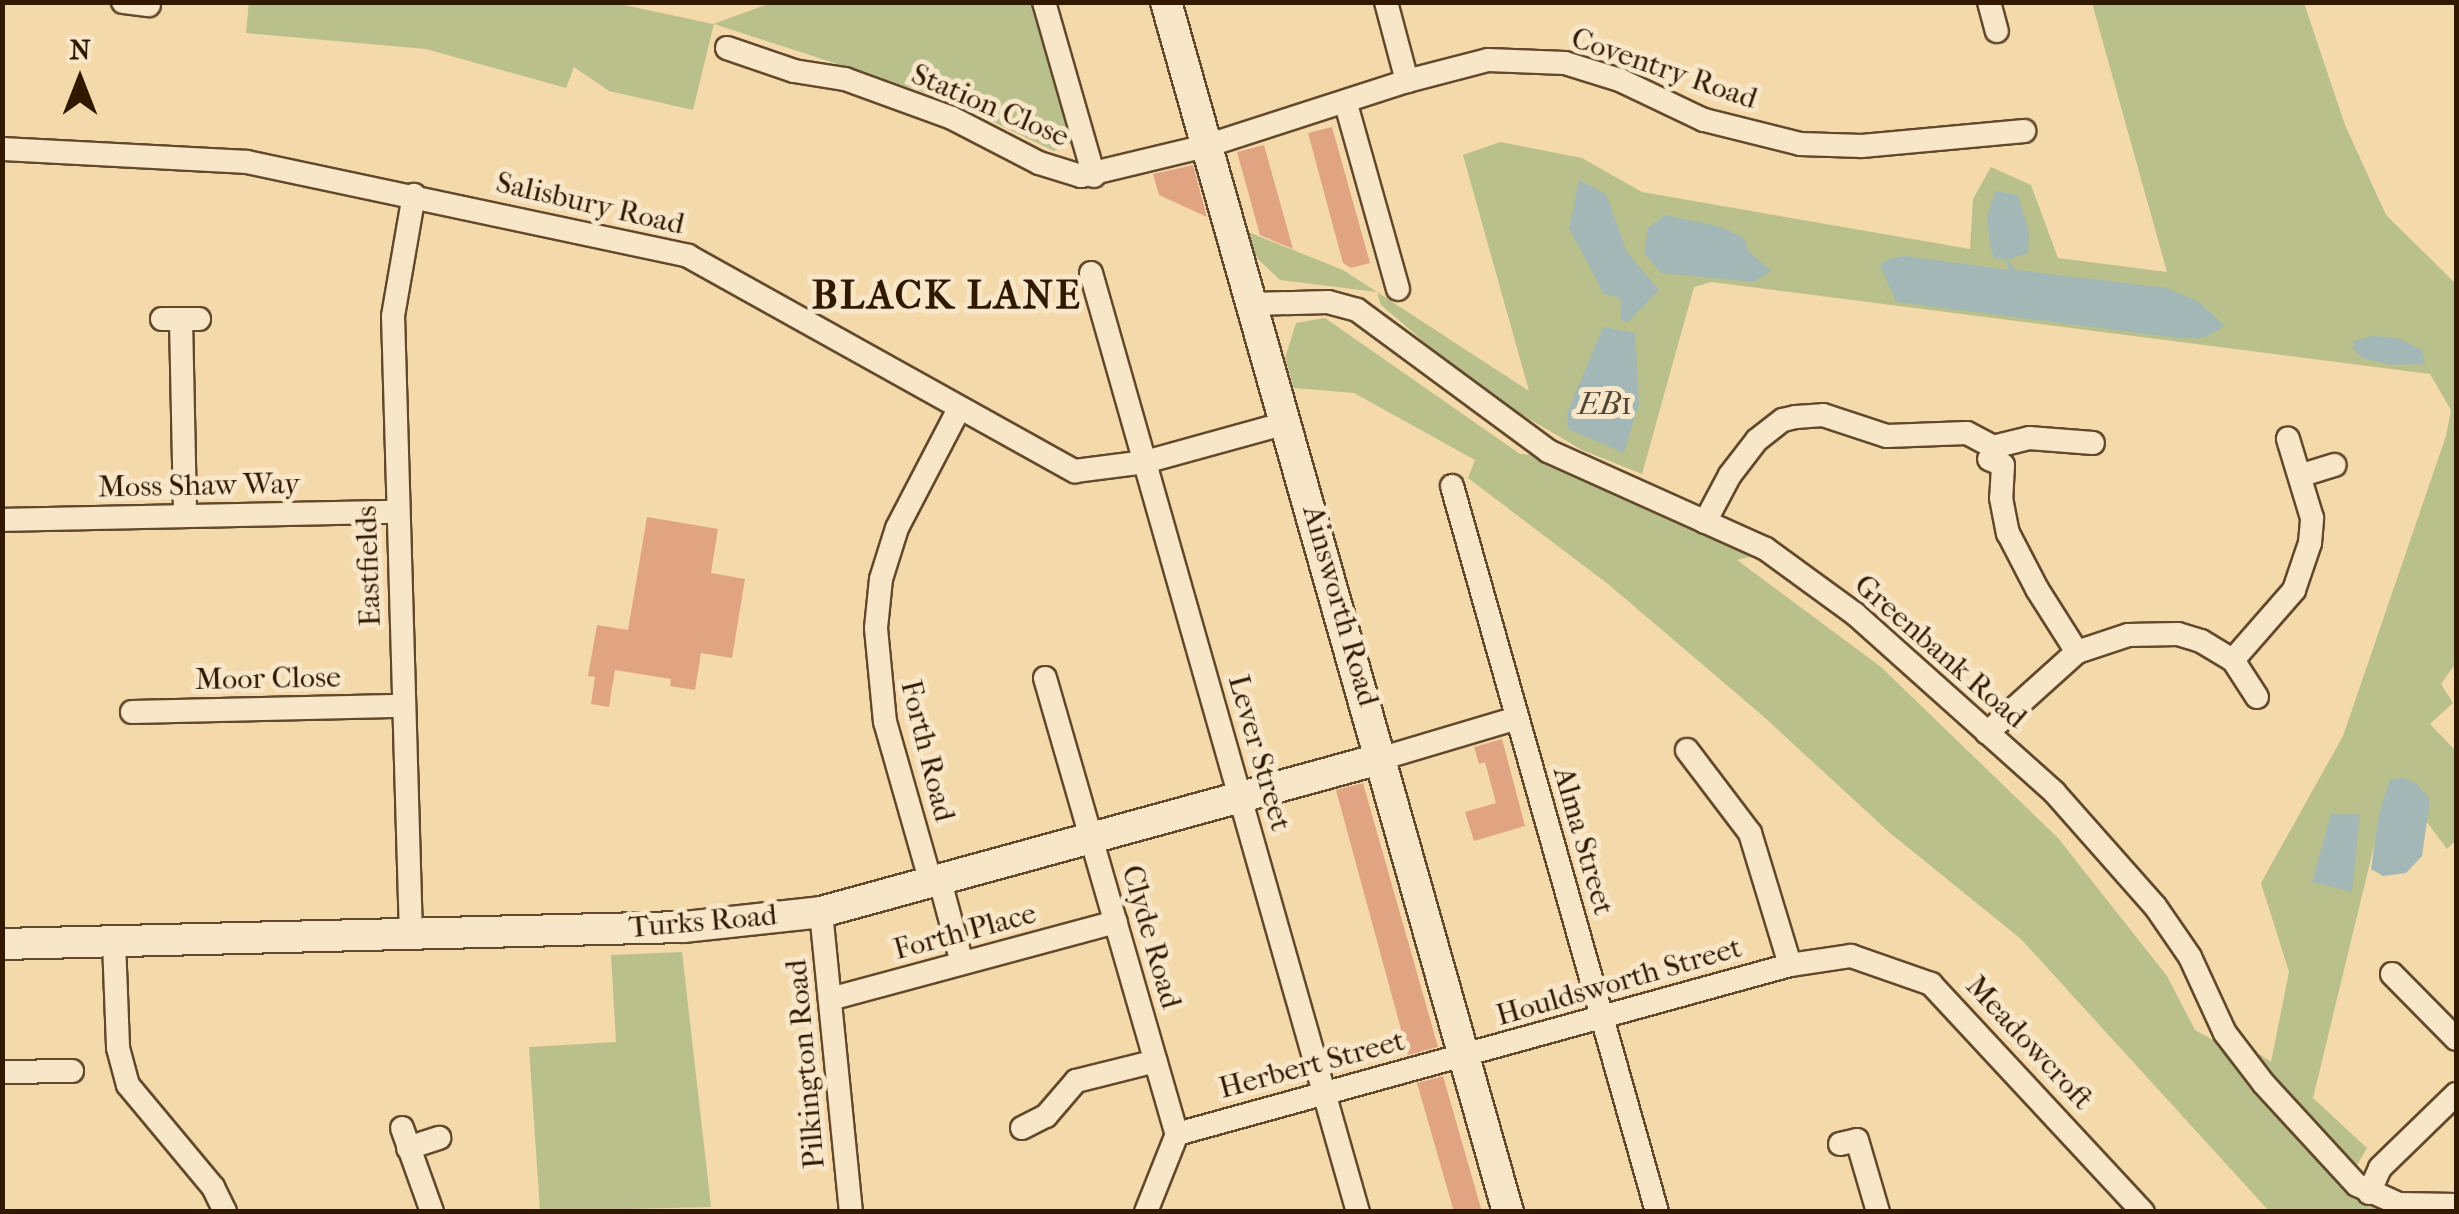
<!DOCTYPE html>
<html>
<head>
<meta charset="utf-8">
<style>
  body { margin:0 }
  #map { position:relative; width:2459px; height:1214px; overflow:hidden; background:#f4d9ab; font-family:"IM FELL French Canon",serif }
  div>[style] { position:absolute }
  .green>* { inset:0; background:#b9c08b }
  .water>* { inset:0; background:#a2b7b6 }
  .building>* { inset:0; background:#e0a482 }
  .roads { filter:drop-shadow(2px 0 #62492b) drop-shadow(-2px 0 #62492b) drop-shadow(0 2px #62492b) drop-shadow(0 -2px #62492b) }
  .street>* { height:22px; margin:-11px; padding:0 11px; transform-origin:11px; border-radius:11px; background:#f8e6c8 }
  .secondary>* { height:30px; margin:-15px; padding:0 15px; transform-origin:15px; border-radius:15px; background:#f8e6c8 }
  span { translate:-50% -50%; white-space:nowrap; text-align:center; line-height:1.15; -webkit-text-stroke:10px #f8e6c8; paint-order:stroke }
  .street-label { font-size:30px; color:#311900 }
  .water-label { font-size:32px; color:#534837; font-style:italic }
  .district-label { font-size:40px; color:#311900; font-weight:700; letter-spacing:2.5px }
  .frame { position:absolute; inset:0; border:5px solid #311900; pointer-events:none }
  .north { position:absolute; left:30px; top:30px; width:100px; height:100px; -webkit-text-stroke:8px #f8e6c8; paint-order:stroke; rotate:0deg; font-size:28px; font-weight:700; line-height:40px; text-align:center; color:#311900 }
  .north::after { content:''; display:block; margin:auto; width:35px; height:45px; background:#311900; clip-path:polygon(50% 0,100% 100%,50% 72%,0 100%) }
</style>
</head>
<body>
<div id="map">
  <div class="green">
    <div style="clip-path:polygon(249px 2px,610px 2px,713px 24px,771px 3px,1034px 3px,1077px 141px,1054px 151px,945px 99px,714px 24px,693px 110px,609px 91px,574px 67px,566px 88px,426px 49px,246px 33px)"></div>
    <div style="clip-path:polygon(2092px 3px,2304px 3px,2345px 125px,2386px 215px,2456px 284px,2456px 663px,2441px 684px,2453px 703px,2430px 724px,2456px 751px,2456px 840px,2447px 849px,2426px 821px,2430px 800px,2390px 780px,2313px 1098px,2367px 1148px,2357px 1165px,2262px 1074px,2259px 1054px,2271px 1062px,2289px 972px,2261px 883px,2343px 736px,2446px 436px,2451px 410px,2430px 374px,1711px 282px,1694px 287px,1642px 474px,1582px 450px,1480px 390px,1381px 305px,1377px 292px,1280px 280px,1259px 260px,1238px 228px,1343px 270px,1377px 292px,1529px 391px,1463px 155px,1500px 142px,1582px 158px,1642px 192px,1970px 249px,1973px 199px,1991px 167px,2031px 185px,2058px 258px,2167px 272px)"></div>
    <div style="clip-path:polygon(1325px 318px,1520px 454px,1538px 455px,1754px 556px,1737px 560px,1881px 667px,2058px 838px,2167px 976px,2195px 1030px,2215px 1041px,2255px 1095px,2356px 1199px,2388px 1211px,2412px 1211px,2269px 1211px,2021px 939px,1890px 833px,1763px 716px,1608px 584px,1468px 478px,1475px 460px,1354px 393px,1294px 388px,1285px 358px,1296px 323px)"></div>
    <div style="clip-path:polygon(682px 952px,711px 1207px,540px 1211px,529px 1047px,616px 1042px,611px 955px)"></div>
  </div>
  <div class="water">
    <div style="clip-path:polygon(1579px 180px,1606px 194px,1627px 252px,1659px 290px,1628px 322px,1621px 320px,1620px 298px,1604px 294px,1569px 228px)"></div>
    <div style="clip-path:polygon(1995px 191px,2018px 195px,2029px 232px,2028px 253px,2007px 260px,2016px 270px,2167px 288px,2199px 302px,2225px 326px,2203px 338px,2178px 338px,1896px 302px,1880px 265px,1889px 259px,1905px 256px,2009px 270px,2006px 260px,1994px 258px,1990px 245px,1987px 218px)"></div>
    <div style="clip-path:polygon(1665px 215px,1721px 227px,1744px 238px,1749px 252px,1772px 271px,1753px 282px,1661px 273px,1644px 253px,1648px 228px)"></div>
    <div style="clip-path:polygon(1603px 327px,1635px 333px,1639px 404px,1624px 453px,1568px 429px,1567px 414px)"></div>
    <div style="clip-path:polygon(2372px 336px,2398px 338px,2422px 350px,2425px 364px,2391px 365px,2362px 358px,2353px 348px,2354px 341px)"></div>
    <div style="clip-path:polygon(2404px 778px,2417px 784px,2430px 800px,2422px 856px,2406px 873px,2383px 876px,2371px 869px,2379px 814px,2390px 779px)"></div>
    <div style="clip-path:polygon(2331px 814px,2360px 814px,2352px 892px,2312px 882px)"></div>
  </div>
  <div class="building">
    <div style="clip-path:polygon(1332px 127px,1370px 263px,1351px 268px,1343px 263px,1308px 133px)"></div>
    <div style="clip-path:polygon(1264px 145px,1293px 249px,1260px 235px,1237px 152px)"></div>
    <div style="clip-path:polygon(1193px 165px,1207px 217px,1159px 195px,1153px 174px)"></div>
    <div style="clip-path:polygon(647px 517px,718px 529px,711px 573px,745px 579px,732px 658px,701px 653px,695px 690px,670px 686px,671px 679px,615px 670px,609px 707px,591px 704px,595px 677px,588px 676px,597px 625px,628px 630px)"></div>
    <div style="clip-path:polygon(1502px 739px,1525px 826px,1474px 841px,1465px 812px,1496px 803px,1485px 762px,1479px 764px,1474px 747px)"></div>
    <div style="clip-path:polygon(1363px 783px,1438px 1047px,1408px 1055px,1336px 790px)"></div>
    <div style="clip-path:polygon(1443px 1076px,1482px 1212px,1454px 1212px,1417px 1083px)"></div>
  </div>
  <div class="roads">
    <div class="street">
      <div style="left:123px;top:2px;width:26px;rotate:7deg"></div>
      <div style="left:1044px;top:2px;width:181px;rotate:74deg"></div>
      <div style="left:1386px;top:2px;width:82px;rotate:75.1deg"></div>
      <div style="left:1989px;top:2px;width:30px;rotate:75deg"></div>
      <div style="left:727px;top:48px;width:71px;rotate:18.9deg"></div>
      <div style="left:794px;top:71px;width:52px;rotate:8.9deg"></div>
      <div style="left:845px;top:79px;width:114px;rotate:20deg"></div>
      <div style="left:952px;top:118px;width:98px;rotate:27.3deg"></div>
      <div style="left:1039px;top:163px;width:44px;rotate:17.2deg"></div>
      <div style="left:1081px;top:176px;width:129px;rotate:-13.5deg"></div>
      <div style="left:1206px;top:146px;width:211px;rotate:-17.9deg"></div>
      <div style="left:1407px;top:81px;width:84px;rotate:-14.5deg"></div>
      <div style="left:1488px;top:60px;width:77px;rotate:2.2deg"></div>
      <div style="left:1565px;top:63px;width:58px;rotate:17.2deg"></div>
      <div style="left:1620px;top:80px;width:93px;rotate:25.5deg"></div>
      <div style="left:1704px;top:120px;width:99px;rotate:14deg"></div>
      <div style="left:1800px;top:144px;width:62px;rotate:1.8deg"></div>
      <div style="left:1862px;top:146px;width:163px;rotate:-5.3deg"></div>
      <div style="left:1346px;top:104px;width:192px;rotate:74.3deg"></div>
      <div style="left:2px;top:149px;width:245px;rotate:3deg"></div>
      <div style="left:247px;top:162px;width:451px;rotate:12deg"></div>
      <div style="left:688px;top:256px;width:443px;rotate:29.1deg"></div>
      <div style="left:1075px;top:471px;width:71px;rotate:-7.3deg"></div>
      <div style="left:1145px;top:462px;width:147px;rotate:-15.4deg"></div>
      <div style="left:1091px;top:273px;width:976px;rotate:74.13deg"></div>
      <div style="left:1252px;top:304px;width:76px;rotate:-1.5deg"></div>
      <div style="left:1328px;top:302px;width:30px;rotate:15deg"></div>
      <div style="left:1357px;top:310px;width:237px;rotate:36.4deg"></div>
      <div style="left:1548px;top:451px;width:239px;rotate:24.2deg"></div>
      <div style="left:1766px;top:549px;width:110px;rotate:36.1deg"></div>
      <div style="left:1855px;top:614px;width:267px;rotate:41.8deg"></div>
      <div style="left:2054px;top:792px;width:152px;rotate:48.5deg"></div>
      <div style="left:2155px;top:906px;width:62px;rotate:55.5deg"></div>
      <div style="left:2190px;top:957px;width:84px;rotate:65.3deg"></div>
      <div style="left:2225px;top:1033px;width:64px;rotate:52.6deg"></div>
      <div style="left:2264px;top:1084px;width:137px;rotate:47.4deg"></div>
      <div style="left:2357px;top:1185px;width:46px;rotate:24.3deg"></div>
      <div style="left:2399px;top:1204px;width:57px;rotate:1deg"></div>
      <div style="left:162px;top:319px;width:37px"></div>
      <div style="left:181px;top:319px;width:197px;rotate:88.8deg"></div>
      <div style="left:1989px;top:459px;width:15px;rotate:23deg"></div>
      <div style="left:2003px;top:465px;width:33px;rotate:93deg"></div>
      <div style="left:2001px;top:498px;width:36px;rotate:79deg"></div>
      <div style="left:2008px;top:533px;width:63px;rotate:62.6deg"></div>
      <div style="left:2037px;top:589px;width:75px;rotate:57.6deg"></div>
      <div style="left:2302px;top:475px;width:34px;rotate:-17deg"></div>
      <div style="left:1452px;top:486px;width:754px;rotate:74.23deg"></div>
      <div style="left:2px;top:520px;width:395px;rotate:-1.2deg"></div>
      <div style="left:1705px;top:522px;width:53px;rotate:-62deg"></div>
      <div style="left:1730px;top:475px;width:44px;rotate:-52.4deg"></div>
      <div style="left:1757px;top:440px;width:33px;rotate:-38deg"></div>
      <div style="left:1783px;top:420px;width:13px;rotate:-13deg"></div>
      <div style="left:1796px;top:417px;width:27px;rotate:-4deg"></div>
      <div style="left:1823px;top:415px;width:67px;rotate:18.2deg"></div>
      <div style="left:1887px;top:436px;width:80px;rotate:-2.1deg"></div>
      <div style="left:1967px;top:433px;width:30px;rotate:28deg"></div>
      <div style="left:1993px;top:447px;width:37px;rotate:-14deg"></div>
      <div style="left:2029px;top:438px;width:64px;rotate:4.5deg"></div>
      <div style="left:2233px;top:660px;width:93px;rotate:-48.9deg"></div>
      <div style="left:2294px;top:590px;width:50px;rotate:-71.2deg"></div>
      <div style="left:2310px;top:543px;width:25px;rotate:-85deg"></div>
      <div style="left:2312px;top:518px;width:83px;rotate:-106.9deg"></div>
      <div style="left:1045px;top:678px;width:475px;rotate:73.9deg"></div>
      <div style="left:1177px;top:1134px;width:84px;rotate:111.7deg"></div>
      <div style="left:132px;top:712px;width:272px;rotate:-1.3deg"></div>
      <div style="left:1987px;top:733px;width:121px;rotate:-42deg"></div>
      <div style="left:2077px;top:652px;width:54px;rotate:-18.4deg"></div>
      <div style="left:2128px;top:635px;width:50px;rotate:-1.1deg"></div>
      <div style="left:2178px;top:634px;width:24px;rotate:17deg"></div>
      <div style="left:2201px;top:641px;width:37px;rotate:31deg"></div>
      <div style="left:2233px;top:660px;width:44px;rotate:57deg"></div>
      <div style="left:1687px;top:750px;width:104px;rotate:52.8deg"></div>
      <div style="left:1750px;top:833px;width:138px;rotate:73.1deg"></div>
      <div style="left:1790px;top:965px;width:62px;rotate:-8.4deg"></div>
      <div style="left:1851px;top:956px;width:85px;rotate:19.3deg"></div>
      <div style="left:1931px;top:984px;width:311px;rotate:47.1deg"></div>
      <div style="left:1383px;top:758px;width:140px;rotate:-16.6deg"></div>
      <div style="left:940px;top:881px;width:85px;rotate:75deg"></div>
      <div style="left:931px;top:883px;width:167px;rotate:-105.9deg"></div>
      <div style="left:885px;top:722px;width:94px;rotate:-95.5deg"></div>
      <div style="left:876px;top:628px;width:49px;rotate:-84.2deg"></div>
      <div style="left:881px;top:579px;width:53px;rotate:-72.6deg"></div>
      <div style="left:897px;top:528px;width:134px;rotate:-62.5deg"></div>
      <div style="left:821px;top:912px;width:301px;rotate:84.3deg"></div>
      <div style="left:411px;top:936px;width:620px;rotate:-91.66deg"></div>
      <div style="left:393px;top:316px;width:123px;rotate:-80.2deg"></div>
      <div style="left:114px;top:942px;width:106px;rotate:87.8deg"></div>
      <div style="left:118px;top:1048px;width:38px;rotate:75deg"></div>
      <div style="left:128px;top:1085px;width:133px;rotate:50.2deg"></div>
      <div style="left:213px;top:1187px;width:28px;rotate:64deg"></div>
      <div style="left:2392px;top:974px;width:91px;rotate:45.4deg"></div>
      <div style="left:830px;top:999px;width:296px;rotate:-15.1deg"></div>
      <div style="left:2px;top:1072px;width:70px;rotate:-0.8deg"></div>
      <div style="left:402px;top:1128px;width:89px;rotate:70.3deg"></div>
      <div style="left:1022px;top:1128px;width:27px;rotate:-27deg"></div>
      <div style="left:1046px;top:1116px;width:46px;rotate:-49.4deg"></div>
      <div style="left:1076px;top:1081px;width:82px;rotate:-14deg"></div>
      <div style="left:1177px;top:1134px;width:636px;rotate:-15.41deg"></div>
      <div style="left:1840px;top:1144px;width:17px;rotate:-13deg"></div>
      <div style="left:1857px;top:1140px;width:75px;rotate:73.7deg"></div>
      <div style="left:408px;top:1148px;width:33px;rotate:-18deg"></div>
      <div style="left:2369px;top:1193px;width:27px;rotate:-66deg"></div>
      <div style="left:2380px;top:1168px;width:106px;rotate:-44.2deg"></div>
    </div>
    <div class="secondary">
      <div style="left:1166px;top:2px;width:1257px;rotate:74.22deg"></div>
      <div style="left:2px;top:944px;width:682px;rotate:-1.43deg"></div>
      <div style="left:684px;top:927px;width:138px;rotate:-6.2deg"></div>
      <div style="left:821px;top:912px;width:583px;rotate:-15.32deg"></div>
    </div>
  </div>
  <div class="street-label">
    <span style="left:1664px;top:69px;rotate:19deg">Coventry Road</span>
    <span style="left:990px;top:106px;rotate:23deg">Station Close</span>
    <span style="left:590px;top:204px;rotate:13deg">Salisbury Road</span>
    <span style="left:199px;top:486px;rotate:-1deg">Moss Shaw Way</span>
    <span style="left:369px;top:566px;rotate:-92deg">Eastfields</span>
    <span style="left:1340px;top:606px;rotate:74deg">Ainsworth Road</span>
    <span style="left:1940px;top:652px;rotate:41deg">Greenbank Road</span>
    <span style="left:268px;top:679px;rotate:-1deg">Moor Close</span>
    <span style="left:927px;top:751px;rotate:76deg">Forth Road</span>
    <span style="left:1259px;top:753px;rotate:74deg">Lever Street</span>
    <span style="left:1583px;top:841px;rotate:74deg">Alma Street</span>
    <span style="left:703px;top:922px;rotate:-5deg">Turks Road</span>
    <span style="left:965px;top:932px;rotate:-15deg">Forth Place</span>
    <span style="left:1151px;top:937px;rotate:74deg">Clyde Road</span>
    <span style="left:1619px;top:982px;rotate:-16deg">Houldsworth Street</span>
    <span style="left:2029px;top:1043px;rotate:47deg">Meadowcroft</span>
    <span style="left:806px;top:1064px;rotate:-95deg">Pilkington Road</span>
    <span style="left:1312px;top:1065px;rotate:-15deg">Herbert Street</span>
  </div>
  <div class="water-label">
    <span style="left:1605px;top:404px">EB1</span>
  </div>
  <div class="district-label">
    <span style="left:947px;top:295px">BLACK LANE</span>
  </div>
  <div class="frame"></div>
  <div class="north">N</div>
</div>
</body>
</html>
